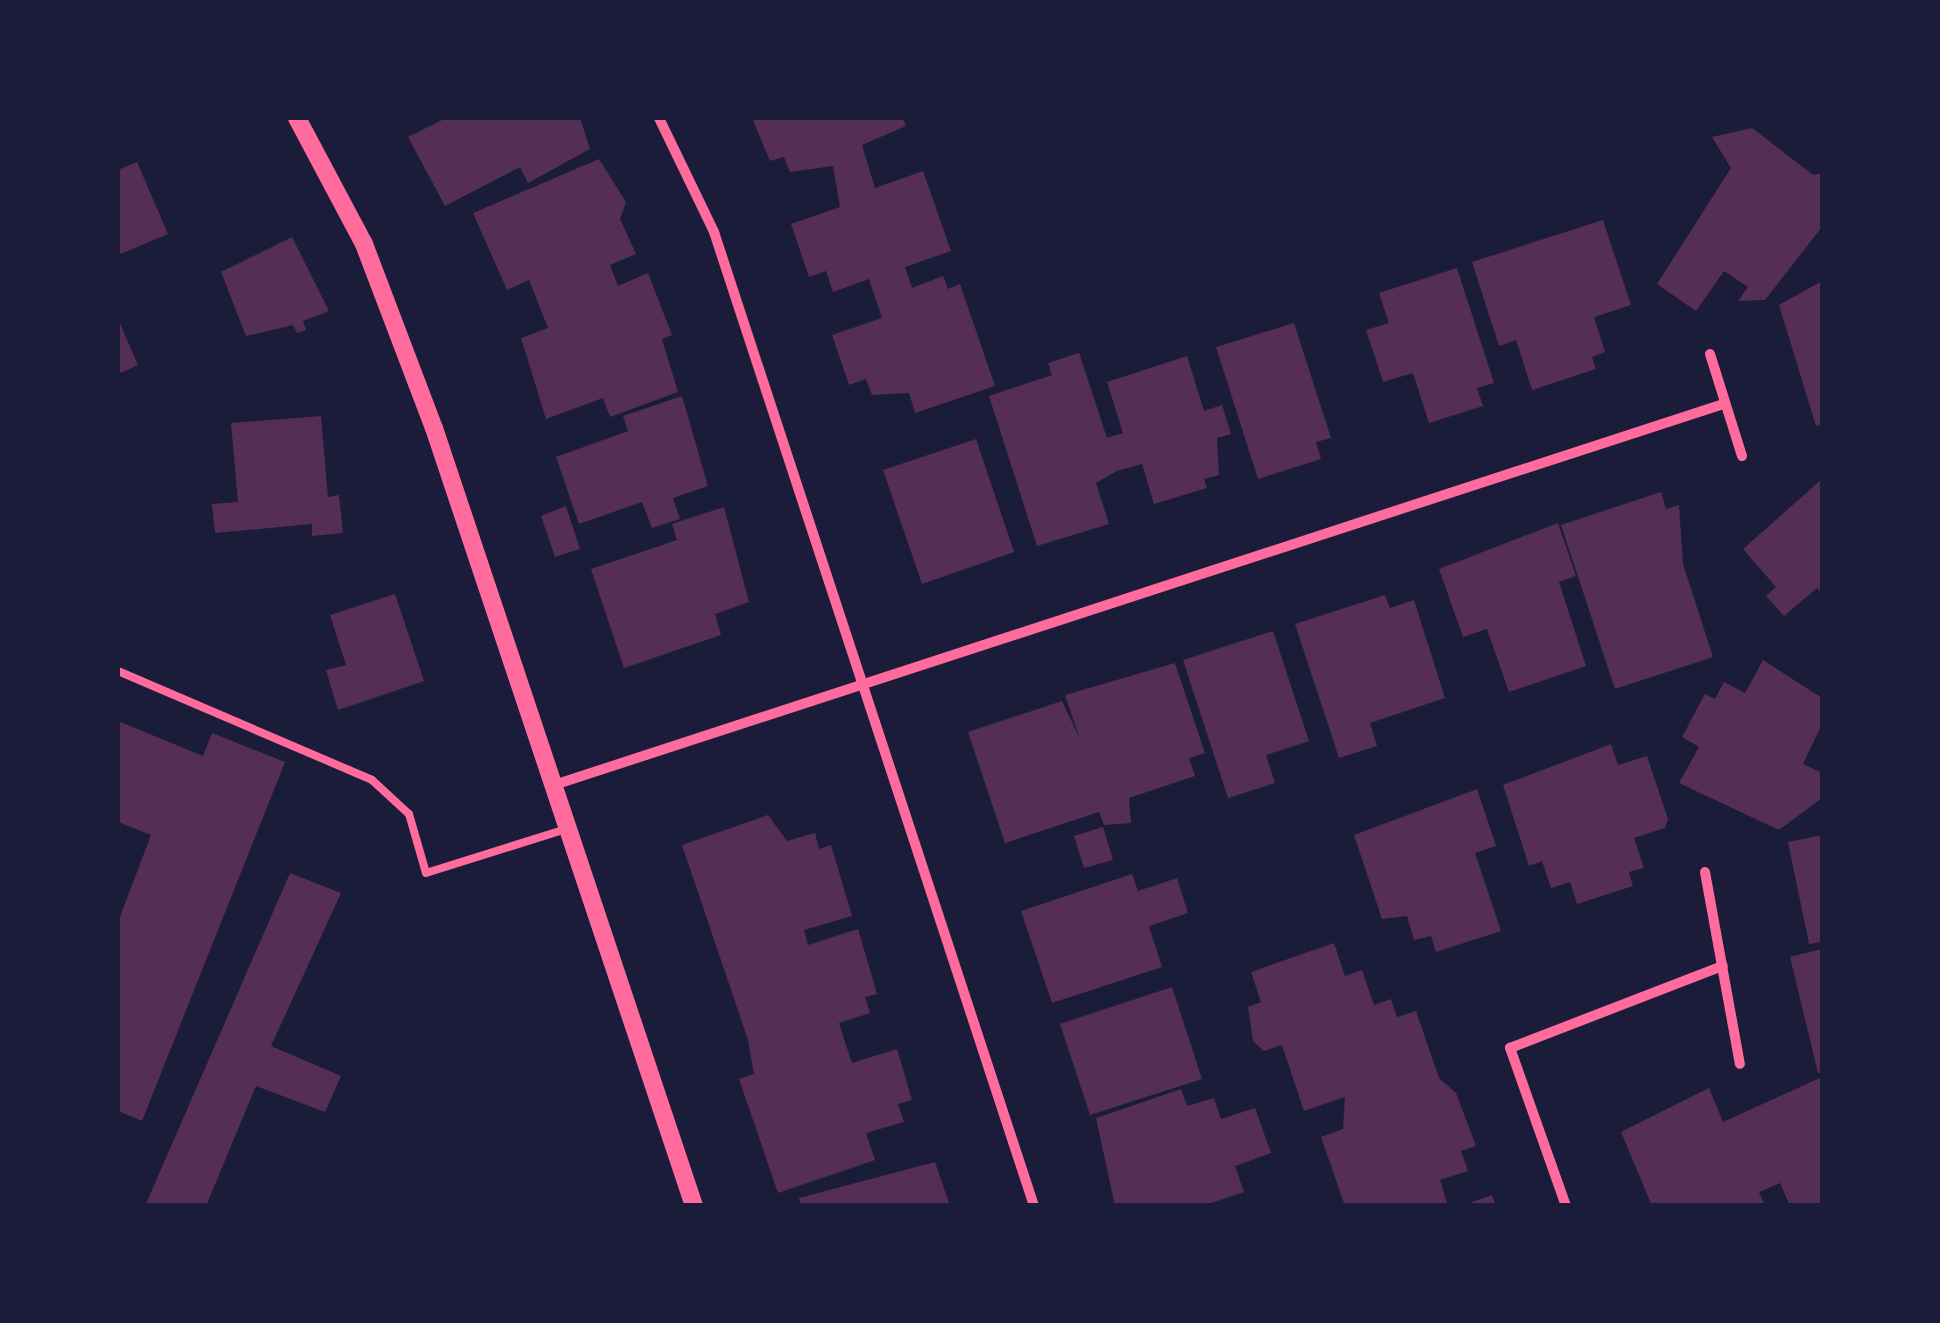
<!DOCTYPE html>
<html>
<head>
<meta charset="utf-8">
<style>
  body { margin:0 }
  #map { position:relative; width:1940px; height:1323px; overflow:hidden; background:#1b1b3a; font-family:"IBM Plex Sans",sans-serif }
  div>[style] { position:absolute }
  .building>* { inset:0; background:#542f53 }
  .service>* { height:8px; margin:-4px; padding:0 4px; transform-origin:4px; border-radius:4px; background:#ff6b9d }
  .minor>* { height:10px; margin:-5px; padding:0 5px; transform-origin:5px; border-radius:5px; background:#ff6b9d }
  .tertiary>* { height:18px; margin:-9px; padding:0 9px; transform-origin:9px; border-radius:9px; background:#ff6b9d }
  span { translate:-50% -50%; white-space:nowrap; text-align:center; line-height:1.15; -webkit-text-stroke:9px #1b1b3a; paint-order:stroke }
  .frame { position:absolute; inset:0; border:120px solid #1b1b3a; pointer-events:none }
</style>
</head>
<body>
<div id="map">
  <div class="building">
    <div style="clip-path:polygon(446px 118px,580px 118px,590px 149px,528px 183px,520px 167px,445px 206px,408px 137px)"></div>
    <div style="clip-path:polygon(752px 118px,903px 118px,906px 126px,862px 145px,875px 188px,923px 171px,951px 251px,905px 267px,912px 288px,943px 276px,948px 289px,960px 284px,995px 386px,915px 413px,909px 393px,872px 395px,866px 379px,849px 385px,832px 335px,882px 318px,869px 279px,833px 292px,826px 271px,809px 277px,791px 224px,840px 207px,833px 166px,790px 172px,784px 157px,770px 161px)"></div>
    <div style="clip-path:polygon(1752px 128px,1813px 175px,1822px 173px,1822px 227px,1765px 300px,1738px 301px,1748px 287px,1724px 271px,1696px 311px,1657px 284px,1731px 168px,1712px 137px)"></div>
    <div style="clip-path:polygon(599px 159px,626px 202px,620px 219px,636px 254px,610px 265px,618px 286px,648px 273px,672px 335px,662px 339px,678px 392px,610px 417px,603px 398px,546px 419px,521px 338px,548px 328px,529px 280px,507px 290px,473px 213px)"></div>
    <div style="clip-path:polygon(137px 162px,168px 234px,118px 255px,118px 170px)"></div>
    <div style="clip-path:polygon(1603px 220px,1631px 305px,1594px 317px,1605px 352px,1592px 357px,1596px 369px,1532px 390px,1516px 340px,1499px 346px,1472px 262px)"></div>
    <div style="clip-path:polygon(292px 237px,329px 311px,303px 321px,306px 330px,297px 333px,293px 325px,246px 336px,221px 272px)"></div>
    <div style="clip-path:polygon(1457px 268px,1494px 383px,1477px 388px,1483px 406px,1429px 423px,1413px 373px,1383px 382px,1366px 330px,1389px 323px,1379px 293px)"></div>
    <div style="clip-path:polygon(1822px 281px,1822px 424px,1816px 426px,1779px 305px)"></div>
    <div style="clip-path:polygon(118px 319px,138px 365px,118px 374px)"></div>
    <div style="clip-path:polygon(1294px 323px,1331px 438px,1316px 442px,1321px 459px,1258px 479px,1216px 347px)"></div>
    <div style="clip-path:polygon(1079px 353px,1107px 438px,1123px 433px,1107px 382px,1187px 356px,1204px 411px,1222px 405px,1231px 434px,1217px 438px,1219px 475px,1204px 479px,1207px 488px,1154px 504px,1142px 464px,1117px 471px,1096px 483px,1109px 524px,1037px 546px,989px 396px,1052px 375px,1048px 363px)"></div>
    <div style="clip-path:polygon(682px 396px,708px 486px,673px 498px,680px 519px,652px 528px,642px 502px,579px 524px,556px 457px,628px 431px,623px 416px)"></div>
    <div style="clip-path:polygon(321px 416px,328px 497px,339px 495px,343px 533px,312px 536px,312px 524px,215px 533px,212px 504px,238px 502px,231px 423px)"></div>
    <div style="clip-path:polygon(976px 439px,1014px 552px,922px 584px,883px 470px)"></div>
    <div style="clip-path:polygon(1822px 479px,1822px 594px,1817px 588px,1784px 616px,1766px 596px,1776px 587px,1743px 549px)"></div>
    <div style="clip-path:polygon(1661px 492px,1666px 509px,1679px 505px,1683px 564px,1713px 657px,1615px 689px,1561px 525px)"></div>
    <div style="clip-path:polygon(566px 506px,580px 549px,555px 557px,541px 516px)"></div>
    <div style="clip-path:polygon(724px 507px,749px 602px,715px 614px,721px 635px,624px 668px,591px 569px,677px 540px,672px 524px)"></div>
    <div style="clip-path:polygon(1558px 523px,1576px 576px,1559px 582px,1586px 666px,1509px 692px,1487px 629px,1463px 637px,1439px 569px)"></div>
    <div style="clip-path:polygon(395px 594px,424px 681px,338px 710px,326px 670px,346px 665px,330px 615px)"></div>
    <div style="clip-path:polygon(1385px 595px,1390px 608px,1414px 600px,1445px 698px,1370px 723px,1377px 746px,1339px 758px,1295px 624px)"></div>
    <div style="clip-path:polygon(1273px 631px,1309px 741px,1266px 755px,1275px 783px,1228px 798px,1183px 660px)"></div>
    <div style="clip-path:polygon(1763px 660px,1822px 698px,1822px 724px,1803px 764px,1822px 773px,1822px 798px,1779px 830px,1679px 783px,1699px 747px,1682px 737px,1705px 694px,1715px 699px,1724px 682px,1745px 693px)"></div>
    <div style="clip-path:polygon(1175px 663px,1205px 753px,1189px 758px,1195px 776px,1129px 798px,1131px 823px,1104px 825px,1099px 812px,1005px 843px,968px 732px,1062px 701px,1080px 739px,1065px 695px)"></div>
    <div style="clip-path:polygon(118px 721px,203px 756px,212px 733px,285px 762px,142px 1121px,118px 1111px,118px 922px,151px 835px,118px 822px)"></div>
    <div style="clip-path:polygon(1611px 744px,1618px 765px,1647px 756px,1668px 819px,1665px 828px,1634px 838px,1644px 868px,1629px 872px,1633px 886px,1577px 904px,1570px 882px,1551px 888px,1542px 861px,1529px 866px,1503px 785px)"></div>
    <div style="clip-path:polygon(1477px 789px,1496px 846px,1475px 853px,1501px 931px,1436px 952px,1431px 936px,1414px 940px,1407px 916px,1382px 919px,1354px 835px)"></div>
    <div style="clip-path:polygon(768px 815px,787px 841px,815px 833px,819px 849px,831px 845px,852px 916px,804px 930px,808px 945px,858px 929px,877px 994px,865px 997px,870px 1013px,839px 1023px,845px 1042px,852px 1063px,897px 1049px,912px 1100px,898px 1104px,904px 1122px,866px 1133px,875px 1160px,778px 1193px,739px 1079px,754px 1074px,748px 1040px,682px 845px)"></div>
    <div style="clip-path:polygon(1103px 827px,1113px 860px,1084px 868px,1074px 836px)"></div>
    <div style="clip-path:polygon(1822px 835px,1822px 942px,1809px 944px,1788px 842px)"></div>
    <div style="clip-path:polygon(290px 873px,341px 893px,271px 1046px,341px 1076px,325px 1112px,256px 1086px,206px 1206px,145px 1206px)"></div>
    <div style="clip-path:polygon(1132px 874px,1138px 891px,1177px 878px,1188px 913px,1149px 926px,1162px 967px,1052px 1003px,1021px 911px)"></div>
    <div style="clip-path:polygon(1334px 943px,1345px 976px,1362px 970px,1374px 1005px,1391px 999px,1397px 1017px,1416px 1011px,1439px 1078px,1456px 1093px,1476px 1146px,1461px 1151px,1468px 1171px,1440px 1180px,1448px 1206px,1345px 1206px,1321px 1137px,1343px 1129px,1345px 1097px,1304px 1111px,1282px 1045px,1264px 1051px,1253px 1041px,1248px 1007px,1261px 1002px,1251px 972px)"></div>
    <div style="clip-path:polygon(1822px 949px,1822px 1072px,1818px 1073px,1790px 957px)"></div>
    <div style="clip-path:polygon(1172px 987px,1202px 1079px,1090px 1115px,1060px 1024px)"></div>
    <div style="clip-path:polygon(1822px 1077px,1822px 1206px,1790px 1206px,1780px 1183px,1759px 1192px,1765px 1206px,1652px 1206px,1621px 1132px,1709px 1088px,1723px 1122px)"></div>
    <div style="clip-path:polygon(1181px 1089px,1187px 1106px,1214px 1098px,1221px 1119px,1255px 1108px,1271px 1153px,1235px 1166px,1244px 1192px,1203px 1206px,1115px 1206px,1096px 1118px)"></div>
    <div style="clip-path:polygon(935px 1162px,950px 1206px,801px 1206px,799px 1198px)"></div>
    <div style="clip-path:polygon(1492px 1195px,1496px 1206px,1464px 1206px,1464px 1205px)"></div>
  </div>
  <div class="service">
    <div style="left:118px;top:671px;width:276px;rotate:23.2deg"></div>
    <div style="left:372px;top:780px;width:50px;rotate:42.6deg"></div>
    <div style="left:409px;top:814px;width:61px;rotate:73.9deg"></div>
    <div style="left:426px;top:873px;width:147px;rotate:-17.4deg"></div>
  </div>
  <div class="minor">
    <div style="left:659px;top:118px;width:127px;rotate:64.2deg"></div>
    <div style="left:714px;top:232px;width:1025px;rotate:71.81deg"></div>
    <div style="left:1710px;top:354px;width:107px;rotate:72.6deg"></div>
    <div style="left:554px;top:785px;width:1230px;rotate:-18.05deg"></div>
    <div style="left:1705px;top:872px;width:195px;rotate:79.7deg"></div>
    <div style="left:1566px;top:1206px;width:168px;rotate:-109.5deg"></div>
    <div style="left:1510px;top:1048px;width:228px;rotate:-21.1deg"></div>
  </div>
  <div class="tertiary">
    <div style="left:297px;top:118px;width:143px;rotate:62deg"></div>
    <div style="left:364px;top:244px;width:197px;rotate:69.2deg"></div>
    <div style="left:434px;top:428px;width:820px;rotate:71.52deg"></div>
  </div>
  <div class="frame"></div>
</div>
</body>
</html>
